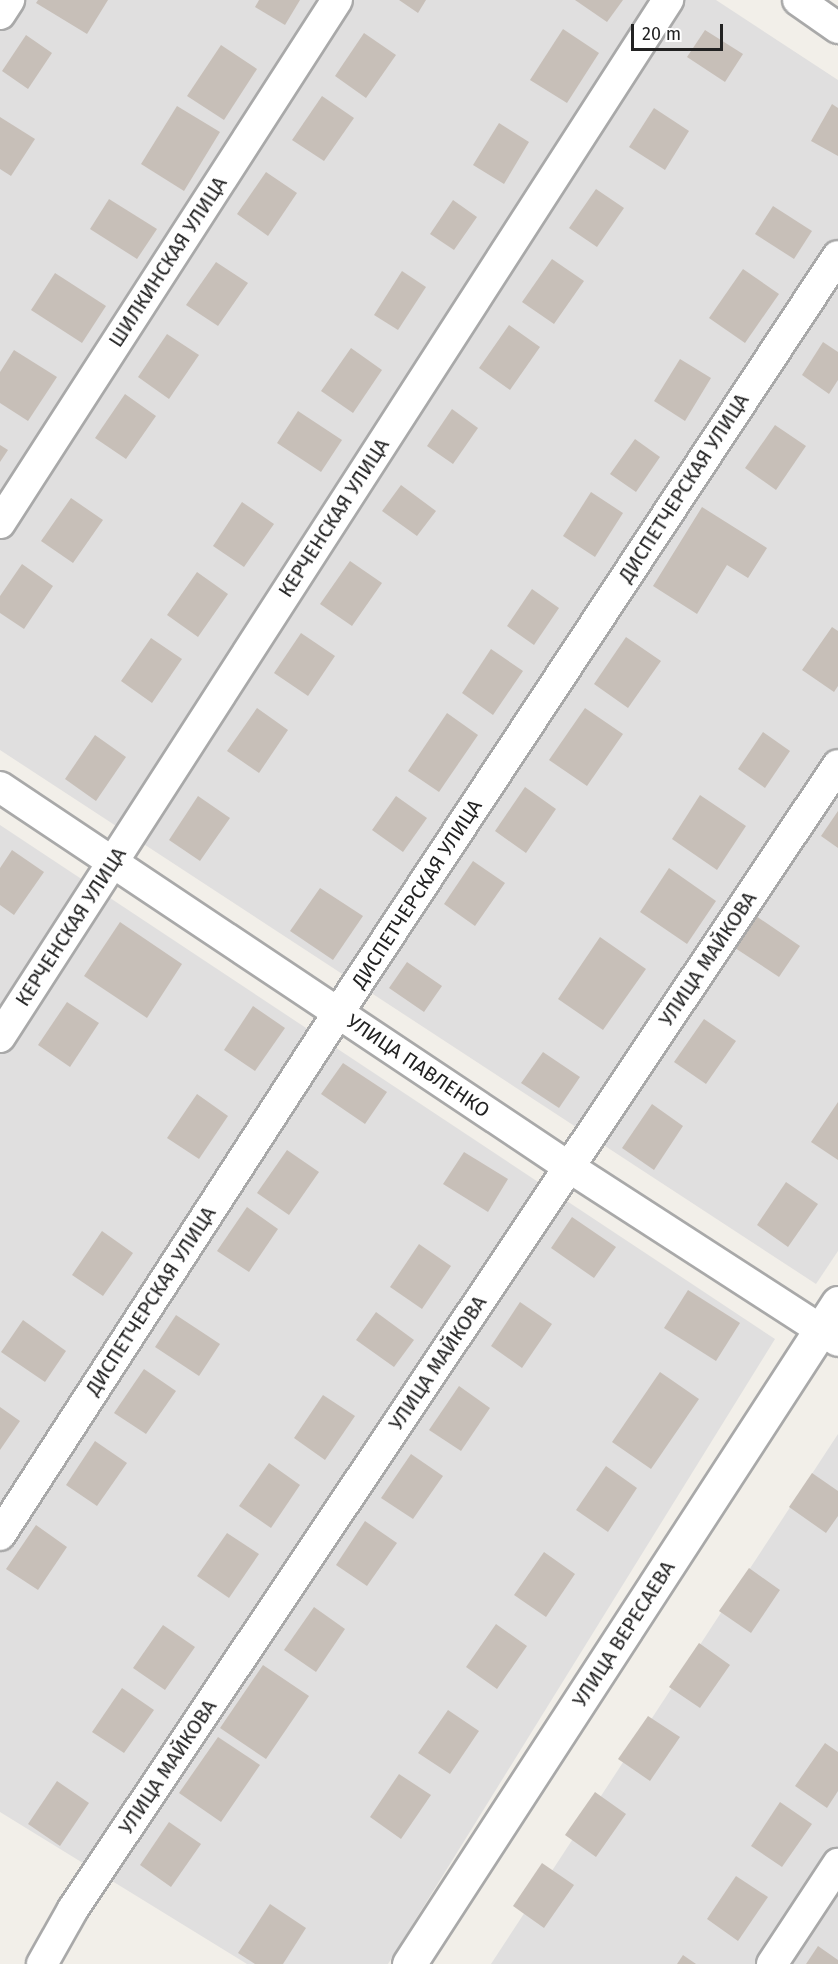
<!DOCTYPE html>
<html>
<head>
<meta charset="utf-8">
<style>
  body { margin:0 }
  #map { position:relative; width:838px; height:1964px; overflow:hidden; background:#f2efe9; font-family:"Fira Sans",sans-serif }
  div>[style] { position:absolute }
  .residential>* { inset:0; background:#e0dfdf }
  .building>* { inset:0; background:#c7bfb8 }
  .roads { filter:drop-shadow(2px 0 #a9a9a9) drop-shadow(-2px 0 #a9a9a9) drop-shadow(0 2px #a9a9a9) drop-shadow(0 -2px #a9a9a9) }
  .minor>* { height:30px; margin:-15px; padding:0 15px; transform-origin:15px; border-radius:15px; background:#fff }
  .tertiary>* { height:33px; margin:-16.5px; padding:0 16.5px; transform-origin:16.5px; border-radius:16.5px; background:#fff }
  span { translate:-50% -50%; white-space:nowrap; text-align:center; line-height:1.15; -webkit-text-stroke:5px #fff; paint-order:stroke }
  .street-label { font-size:20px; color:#222 }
  .scale { position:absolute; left:631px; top:24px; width:92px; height:27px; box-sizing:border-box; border:3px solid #222; border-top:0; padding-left:8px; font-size:18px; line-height:21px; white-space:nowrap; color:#222; -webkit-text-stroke:4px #fff; paint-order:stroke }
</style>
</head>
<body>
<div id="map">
  <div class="residential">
    <div style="clip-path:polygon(0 0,716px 0,838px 80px,838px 1251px,816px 1284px,0 750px)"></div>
    <div style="clip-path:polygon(0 825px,775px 1339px,388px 1964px,247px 1964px,0 1812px)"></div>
    <div style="clip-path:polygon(838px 1434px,838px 1964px,491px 1964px)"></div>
  </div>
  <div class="building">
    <div style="clip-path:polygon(38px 0,108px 0,87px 34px,36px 3px)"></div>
    <div style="clip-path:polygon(259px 0,300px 0,285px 25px,255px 7px)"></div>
    <div style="clip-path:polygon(399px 0,426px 0,418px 13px)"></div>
    <div style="clip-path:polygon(575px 0,623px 0,607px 22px)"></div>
    <div style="clip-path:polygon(563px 29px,599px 53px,567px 103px,530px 80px)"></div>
    <div style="clip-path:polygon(705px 30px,743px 54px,725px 82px,687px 57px)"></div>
    <div style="clip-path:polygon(364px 33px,396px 55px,366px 98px,335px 76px)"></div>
    <div style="clip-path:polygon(26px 35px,52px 53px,28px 89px,2px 71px)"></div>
    <div style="clip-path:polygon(221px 45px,257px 69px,224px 120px,187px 96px)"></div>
    <div style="clip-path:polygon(322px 96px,354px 118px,324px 161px,292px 140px)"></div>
    <div style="clip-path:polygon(832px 104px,838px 108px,838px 156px,811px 141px)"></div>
    <div style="clip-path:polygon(177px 106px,220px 132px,184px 191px,141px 164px)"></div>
    <div style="clip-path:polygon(654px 108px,689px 131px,665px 170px,629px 147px)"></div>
    <div style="clip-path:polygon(0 117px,35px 139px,11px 176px,0 169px)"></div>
    <div style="clip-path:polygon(499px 123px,529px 142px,504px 184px,473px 165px)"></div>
    <div style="clip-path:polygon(266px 172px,297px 193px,268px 236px,237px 214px)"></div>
    <div style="clip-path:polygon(596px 189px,624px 208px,597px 247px,569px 228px)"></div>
    <div style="clip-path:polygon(109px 199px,157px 229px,137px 259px,90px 229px)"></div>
    <div style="clip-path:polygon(453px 200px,477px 217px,454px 250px,430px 234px)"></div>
    <div style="clip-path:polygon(773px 206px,812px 231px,794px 259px,755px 234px)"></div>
    <div style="clip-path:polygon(552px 259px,584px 281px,554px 324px,522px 302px)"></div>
    <div style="clip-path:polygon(216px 262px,248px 283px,218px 326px,186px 305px)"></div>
    <div style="clip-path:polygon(743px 269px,779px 294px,745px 343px,709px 318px)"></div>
    <div style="clip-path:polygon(402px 271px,426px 287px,398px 330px,374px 315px)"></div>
    <div style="clip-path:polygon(55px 273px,106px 306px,82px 343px,31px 310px)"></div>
    <div style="clip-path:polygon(509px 325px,540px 347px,510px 390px,479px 368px)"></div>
    <div style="clip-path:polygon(167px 334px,199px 355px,169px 399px,138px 377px)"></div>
    <div style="clip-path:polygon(823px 342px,838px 352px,838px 380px,829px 394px,802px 375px)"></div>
    <div style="clip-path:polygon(351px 348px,382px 370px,353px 413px,321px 391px)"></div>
    <div style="clip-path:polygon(14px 350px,57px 377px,28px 421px,0 403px,0 372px)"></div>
    <div style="clip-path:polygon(680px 359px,711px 378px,685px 421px,654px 401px)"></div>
    <div style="clip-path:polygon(125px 394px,156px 416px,126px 459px,95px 438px)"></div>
    <div style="clip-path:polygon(452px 409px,478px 428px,453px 464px,427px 446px)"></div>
    <div style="clip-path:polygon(298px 411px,342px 440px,321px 472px,277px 443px)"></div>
    <div style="clip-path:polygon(775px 425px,806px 446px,776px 490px,745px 468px)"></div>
    <div style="clip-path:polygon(635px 439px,660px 457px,636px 492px,610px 474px)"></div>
    <div style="clip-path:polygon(0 445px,8px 450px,0 462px)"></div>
    <div style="clip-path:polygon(401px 485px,436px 511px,417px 536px,382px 511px)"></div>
    <div style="clip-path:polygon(591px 492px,623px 513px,595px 557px,563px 536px)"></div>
    <div style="clip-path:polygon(71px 498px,103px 520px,73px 563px,41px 541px)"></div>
    <div style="clip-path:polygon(242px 502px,274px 524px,244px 567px,213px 546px)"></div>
    <div style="clip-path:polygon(702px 507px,767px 548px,748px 578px,727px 565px,697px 614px,653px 586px)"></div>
    <div style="clip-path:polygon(350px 561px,382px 583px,352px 626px,320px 604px)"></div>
    <div style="clip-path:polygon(22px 564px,53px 586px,24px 629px,0 613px,0 596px)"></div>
    <div style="clip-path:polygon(197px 572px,228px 594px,198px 637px,167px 615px)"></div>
    <div style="clip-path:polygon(532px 589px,559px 608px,534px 645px,507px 626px)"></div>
    <div style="clip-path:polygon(832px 627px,838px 631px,838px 686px,834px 692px,802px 670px)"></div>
    <div style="clip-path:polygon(301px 633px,335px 656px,308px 696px,274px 673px)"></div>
    <div style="clip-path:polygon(626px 637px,661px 661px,628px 708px,594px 684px)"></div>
    <div style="clip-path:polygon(151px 638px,182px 659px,152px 703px,121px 681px)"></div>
    <div style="clip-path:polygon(491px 649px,523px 671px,493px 715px,462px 693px)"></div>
    <div style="clip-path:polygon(257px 708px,288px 730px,259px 773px,227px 751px)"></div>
    <div style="clip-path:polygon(585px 708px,623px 734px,587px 786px,549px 760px)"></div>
    <div style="clip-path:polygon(447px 713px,478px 735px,439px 792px,408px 771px)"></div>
    <div style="clip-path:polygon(763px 732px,790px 751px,765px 788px,738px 769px)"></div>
    <div style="clip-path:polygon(95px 735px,126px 757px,96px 801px,65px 779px)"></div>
    <div style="clip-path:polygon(525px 787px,556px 809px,526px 853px,495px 831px)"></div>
    <div style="clip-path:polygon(700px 795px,746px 826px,717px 870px,672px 839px)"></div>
    <div style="clip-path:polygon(198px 796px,230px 818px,200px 861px,169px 840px)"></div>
    <div style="clip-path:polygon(396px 796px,427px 818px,403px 852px,372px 830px)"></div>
    <div style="clip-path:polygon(838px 811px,838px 848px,821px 836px)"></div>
    <div style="clip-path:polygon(12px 850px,44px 872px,14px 915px,0 905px,0 868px)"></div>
    <div style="clip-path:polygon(473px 861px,505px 883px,475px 926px,444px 904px)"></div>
    <div style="clip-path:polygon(669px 868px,716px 901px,687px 944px,640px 912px)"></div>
    <div style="clip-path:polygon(320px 888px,363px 916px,333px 960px,290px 931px)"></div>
    <div style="clip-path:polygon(756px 916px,800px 946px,779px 977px,735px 948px)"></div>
    <div style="clip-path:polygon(120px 922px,182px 964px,147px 1018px,84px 976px)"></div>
    <div style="clip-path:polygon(600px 937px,646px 969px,603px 1030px,558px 999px)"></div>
    <div style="clip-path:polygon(407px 962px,442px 986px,424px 1012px,389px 988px)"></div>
    <div style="clip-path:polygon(67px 1002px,99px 1023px,70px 1067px,38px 1045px)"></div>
    <div style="clip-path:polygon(253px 1006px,285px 1028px,255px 1071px,224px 1050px)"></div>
    <div style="clip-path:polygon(704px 1019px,736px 1041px,706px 1084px,674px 1062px)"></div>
    <div style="clip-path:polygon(543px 1052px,580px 1077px,559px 1108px,521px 1083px)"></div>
    <div style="clip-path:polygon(343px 1063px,387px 1092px,365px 1124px,321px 1094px)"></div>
    <div style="clip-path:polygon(197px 1094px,228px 1116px,199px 1159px,167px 1138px)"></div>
    <div style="clip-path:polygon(838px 1102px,838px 1160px,811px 1142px)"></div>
    <div style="clip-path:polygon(652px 1104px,683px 1126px,654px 1170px,622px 1148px)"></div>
    <div style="clip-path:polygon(287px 1150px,319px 1172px,289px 1215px,257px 1193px)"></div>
    <div style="clip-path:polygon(464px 1152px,508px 1179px,488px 1212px,443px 1184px)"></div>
    <div style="clip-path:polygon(786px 1182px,818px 1204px,788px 1247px,757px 1225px)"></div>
    <div style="clip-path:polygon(247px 1207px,278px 1229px,249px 1272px,217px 1251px)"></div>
    <div style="clip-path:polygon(572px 1217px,616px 1247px,594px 1278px,551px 1248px)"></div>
    <div style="clip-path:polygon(102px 1231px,133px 1253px,103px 1296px,72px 1275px)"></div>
    <div style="clip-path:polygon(419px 1244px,451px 1266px,422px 1309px,390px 1287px)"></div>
    <div style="clip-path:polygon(688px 1290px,740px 1323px,716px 1361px,664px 1328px)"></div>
    <div style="clip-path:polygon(520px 1302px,552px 1324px,522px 1368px,491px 1346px)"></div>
    <div style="clip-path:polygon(376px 1312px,414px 1340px,394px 1367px,356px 1340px)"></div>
    <div style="clip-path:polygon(176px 1315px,220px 1344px,199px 1376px,155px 1347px)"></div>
    <div style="clip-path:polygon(23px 1320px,66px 1351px,45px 1382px,1px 1352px)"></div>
    <div style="clip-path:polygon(144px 1369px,176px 1391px,146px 1434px,114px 1413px)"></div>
    <div style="clip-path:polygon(660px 1372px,699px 1399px,651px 1469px,612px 1442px)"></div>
    <div style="clip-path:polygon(459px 1386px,490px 1408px,461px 1451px,429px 1430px)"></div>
    <div style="clip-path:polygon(323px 1395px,355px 1416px,325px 1460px,294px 1438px)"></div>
    <div style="clip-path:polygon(0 1407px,20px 1421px,0 1450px)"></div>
    <div style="clip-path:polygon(95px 1441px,127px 1463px,97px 1506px,66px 1485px)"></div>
    <div style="clip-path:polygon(411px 1454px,443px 1476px,413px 1519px,381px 1498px)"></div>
    <div style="clip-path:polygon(269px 1463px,300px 1485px,271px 1528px,239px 1506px)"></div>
    <div style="clip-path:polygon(606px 1466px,637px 1488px,608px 1532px,576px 1510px)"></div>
    <div style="clip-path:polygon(812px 1473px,838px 1491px,838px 1516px,826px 1533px,789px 1507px)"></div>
    <div style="clip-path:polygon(365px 1521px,397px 1543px,367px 1586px,336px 1565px)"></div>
    <div style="clip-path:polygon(36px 1525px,67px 1547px,38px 1590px,6px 1569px)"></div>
    <div style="clip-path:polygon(227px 1533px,259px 1554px,229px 1598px,197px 1576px)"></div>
    <div style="clip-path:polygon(544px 1552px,575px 1574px,546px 1617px,514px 1595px)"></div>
    <div style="clip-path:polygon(749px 1568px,780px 1590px,751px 1633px,719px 1611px)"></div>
    <div style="clip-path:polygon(314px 1607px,345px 1629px,316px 1672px,284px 1650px)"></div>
    <div style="clip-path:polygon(496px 1624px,527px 1646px,497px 1689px,466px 1667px)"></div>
    <div style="clip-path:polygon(163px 1625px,195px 1647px,165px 1690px,133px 1668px)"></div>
    <div style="clip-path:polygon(699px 1643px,730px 1665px,700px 1708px,669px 1687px)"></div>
    <div style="clip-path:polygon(263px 1665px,309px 1696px,266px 1759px,220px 1728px)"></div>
    <div style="clip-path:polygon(122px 1688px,154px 1710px,124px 1753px,92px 1732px)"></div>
    <div style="clip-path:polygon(448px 1710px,479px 1731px,450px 1774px,418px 1753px)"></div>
    <div style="clip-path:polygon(648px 1716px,680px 1737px,650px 1781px,618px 1759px)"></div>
    <div style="clip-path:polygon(218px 1737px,260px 1765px,221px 1822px,179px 1793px)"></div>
    <div style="clip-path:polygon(825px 1743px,838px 1752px,838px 1791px,827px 1808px,795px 1786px)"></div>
    <div style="clip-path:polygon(399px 1774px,431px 1795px,401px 1839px,370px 1817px)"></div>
    <div style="clip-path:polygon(57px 1781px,89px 1803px,60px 1846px,28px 1824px)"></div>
    <div style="clip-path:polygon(595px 1792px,626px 1814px,596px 1857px,565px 1835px)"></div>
    <div style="clip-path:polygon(780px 1802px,812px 1824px,782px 1867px,751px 1846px)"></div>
    <div style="clip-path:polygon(169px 1822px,201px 1844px,171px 1887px,140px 1865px)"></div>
    <div style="clip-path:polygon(542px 1863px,574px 1885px,544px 1928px,513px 1906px)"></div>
    <div style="clip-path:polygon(736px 1876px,768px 1897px,738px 1941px,707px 1919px)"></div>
    <div style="clip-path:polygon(270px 1904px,306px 1928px,283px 1964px,255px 1964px,238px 1953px)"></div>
    <div style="clip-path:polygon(818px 1946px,838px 1960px,838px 1964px,806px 1964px)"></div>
    <div style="clip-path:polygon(683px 1955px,696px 1964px,677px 1964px)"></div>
  </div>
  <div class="roads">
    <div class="minor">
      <div style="left:798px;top:0;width:49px;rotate:35deg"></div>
      <div style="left:0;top:14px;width:17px;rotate:-57deg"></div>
      <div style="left:0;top:523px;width:622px;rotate:-57.2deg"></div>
      <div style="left:0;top:787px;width:684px;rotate:33.74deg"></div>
      <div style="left:569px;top:1167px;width:320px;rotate:32.9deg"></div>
      <div style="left:0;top:1037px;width:1234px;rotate:-57.21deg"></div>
      <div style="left:0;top:1535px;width:622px;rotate:-57.08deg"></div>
      <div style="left:338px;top:1013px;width:907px;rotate:-56.56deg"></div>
      <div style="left:42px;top:1964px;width:63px;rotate:-60.6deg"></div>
      <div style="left:73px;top:1909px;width:1376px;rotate:-56.23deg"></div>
      <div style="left:772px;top:1964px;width:120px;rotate:-56.6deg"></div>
    </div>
    <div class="tertiary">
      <div style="left:409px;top:1964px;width:788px;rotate:-57.02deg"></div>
    </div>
  </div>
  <div class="street-label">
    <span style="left:168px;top:262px;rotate:-57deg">ШИЛКИНСКАЯ УЛИЦА</span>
    <span style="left:684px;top:488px;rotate:-57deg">ДИСПЕТЧЕРСКАЯ УЛИЦА</span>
    <span style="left:334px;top:518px;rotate:-57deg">КЕРЧЕНСКАЯ УЛИЦА</span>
    <span style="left:417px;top:894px;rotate:-57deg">ДИСПЕТЧЕРСКАЯ УЛИЦА</span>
    <span style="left:71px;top:927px;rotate:-57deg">КЕРЧЕНСКАЯ УЛИЦА</span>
    <span style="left:708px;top:959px;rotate:-56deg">УЛИЦА МАЙКОВА</span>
    <span style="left:418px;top:1066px;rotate:34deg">УЛИЦА ПАВЛЕНКО</span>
    <span style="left:151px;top:1301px;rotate:-57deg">ДИСПЕТЧЕРСКАЯ УЛИЦА</span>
    <span style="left:438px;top:1363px;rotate:-56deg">УЛИЦА МАЙКОВА</span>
    <span style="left:624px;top:1634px;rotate:-57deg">УЛИЦА ВЕРЕСАЕВА</span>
    <span style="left:168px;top:1767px;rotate:-56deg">УЛИЦА МАЙКОВА</span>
  </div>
  <div class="scale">20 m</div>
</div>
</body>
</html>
